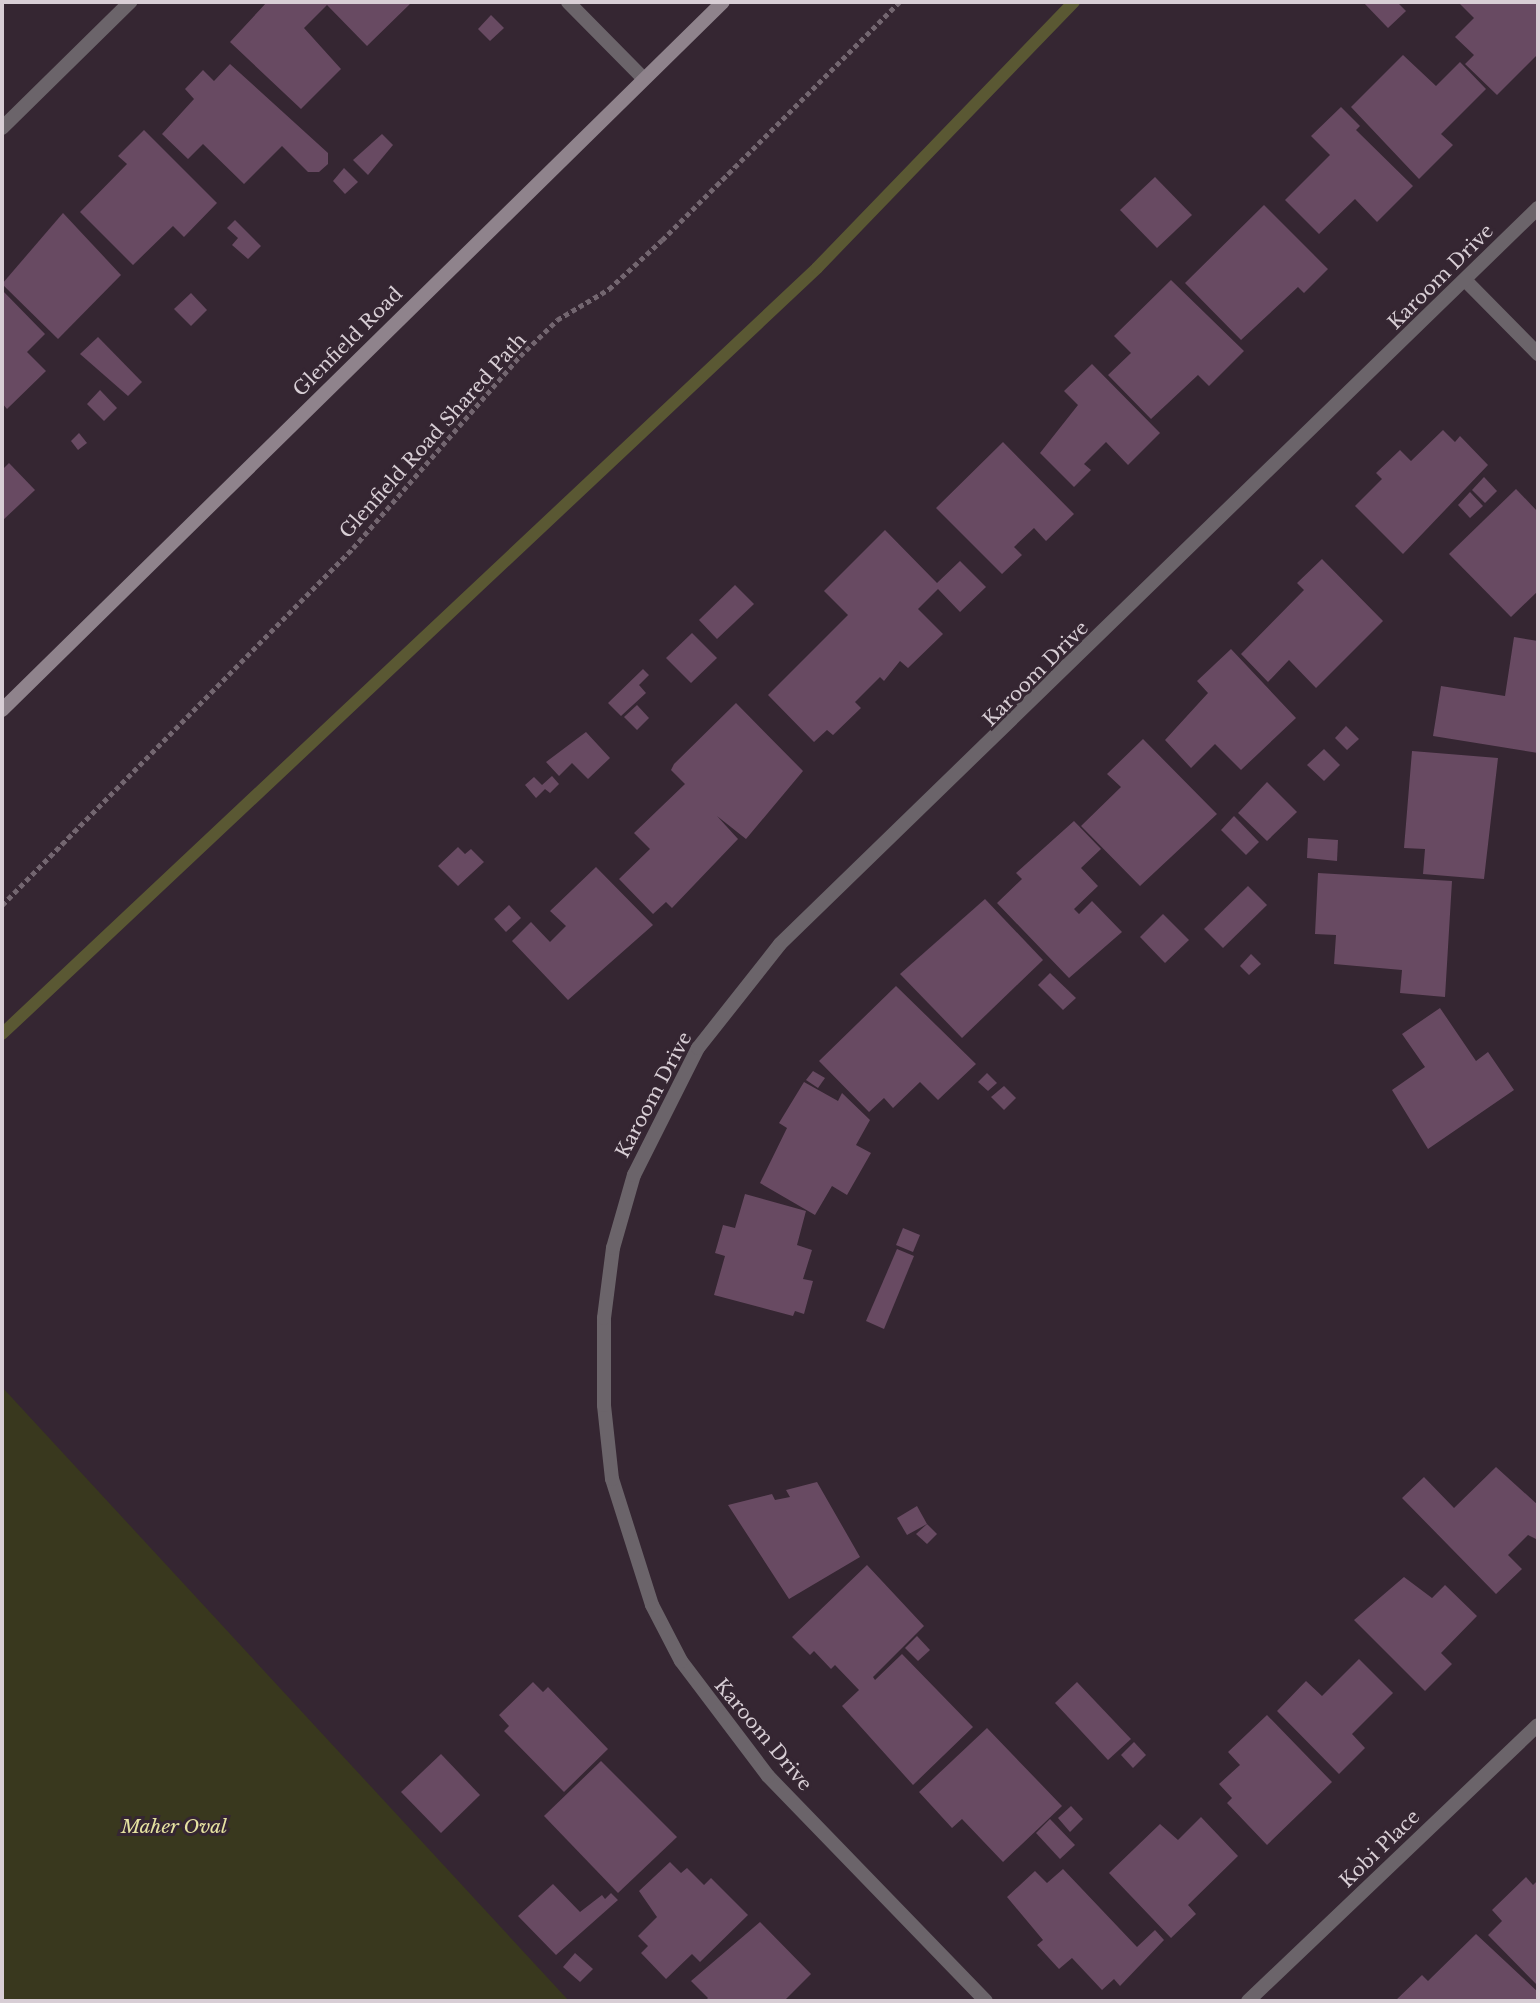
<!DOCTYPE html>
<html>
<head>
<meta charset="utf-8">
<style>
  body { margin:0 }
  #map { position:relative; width:1540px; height:2003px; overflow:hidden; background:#352632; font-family:"Libre Baskerville",serif }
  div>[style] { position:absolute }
  .green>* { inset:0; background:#39381e }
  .stream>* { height:12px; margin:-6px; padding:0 6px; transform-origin:6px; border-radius:6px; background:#5a5833 }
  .building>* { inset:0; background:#684a62 }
  .path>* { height:4.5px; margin-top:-2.25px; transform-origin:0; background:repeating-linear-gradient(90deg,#736670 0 5px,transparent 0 8.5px) }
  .minor>* { height:14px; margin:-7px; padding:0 7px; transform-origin:7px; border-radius:7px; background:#6b646a }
  .secondary>* { height:14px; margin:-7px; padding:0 7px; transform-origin:7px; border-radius:7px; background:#8f838c }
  span { translate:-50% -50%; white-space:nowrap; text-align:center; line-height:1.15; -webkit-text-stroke:6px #352632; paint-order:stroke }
  .street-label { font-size:19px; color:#d8ced5 }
  .park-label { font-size:19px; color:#e5e2a1; font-style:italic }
  .frame { position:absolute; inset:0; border:4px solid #d8ced5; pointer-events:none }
</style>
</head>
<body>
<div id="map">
  <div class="green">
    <div style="clip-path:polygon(2px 1387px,569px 2001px,2px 2001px)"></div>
  </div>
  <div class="stream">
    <div style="left:2px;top:1034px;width:1118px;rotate:-43.22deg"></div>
    <div style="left:817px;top:268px;width:370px;rotate:-46deg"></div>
  </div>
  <div class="building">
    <div style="clip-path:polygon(267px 2px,412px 2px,367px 46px,327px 5px,304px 28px,341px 69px,301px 109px,230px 42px)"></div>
    <div style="clip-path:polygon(1363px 2px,1397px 2px,1406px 11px,1388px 28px)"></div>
    <div style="clip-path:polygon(1458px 2px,1538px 2px,1538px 54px,1497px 95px,1465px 64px,1474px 55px,1455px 37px,1474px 18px)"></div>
    <div style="clip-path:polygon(491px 15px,504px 28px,490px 41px,478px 29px)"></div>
    <div style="clip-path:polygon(1403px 55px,1436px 86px,1460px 62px,1486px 89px,1441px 134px,1453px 145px,1419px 179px,1351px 107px)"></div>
    <div style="clip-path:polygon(230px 64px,328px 153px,328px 164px,319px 172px,308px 172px,282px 146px,244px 184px,203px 144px,188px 159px,162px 134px,194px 99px,185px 89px,203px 70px,214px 81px)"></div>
    <div style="clip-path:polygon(1341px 107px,1360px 126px,1356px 130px,1413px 186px,1377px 222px,1355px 199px,1319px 234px,1285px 200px,1330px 155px,1311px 136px)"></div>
    <div style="clip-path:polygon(144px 130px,217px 203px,184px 237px,173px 226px,133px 265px,80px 212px,127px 164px,118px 156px)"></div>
    <div style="clip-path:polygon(382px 134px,393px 145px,368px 175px,353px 160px)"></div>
    <div style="clip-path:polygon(344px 168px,358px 182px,345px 194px,333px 181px)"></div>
    <div style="clip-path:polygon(1155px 177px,1192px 215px,1157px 248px,1120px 210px)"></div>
    <div style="clip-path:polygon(1264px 205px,1328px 269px,1304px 293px,1298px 287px,1241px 340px,1185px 283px)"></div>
    <div style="clip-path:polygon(63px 213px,121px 275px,58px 339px,2px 284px)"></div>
    <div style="clip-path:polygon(235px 220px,261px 246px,248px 259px,232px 245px,238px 238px,227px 228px)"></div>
    <div style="clip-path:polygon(1171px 280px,1244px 351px,1209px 386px,1198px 375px,1151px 419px,1108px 375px,1131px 353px,1114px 336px)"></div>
    <div style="clip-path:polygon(2px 290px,45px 334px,27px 352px,46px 371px,7px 409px,2px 403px)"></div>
    <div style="clip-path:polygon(191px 293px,207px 310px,191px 326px,174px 309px)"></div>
    <div style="clip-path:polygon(98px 337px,142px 382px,128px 396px,80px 354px)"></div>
    <div style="clip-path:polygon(1092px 364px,1160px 433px,1128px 465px,1106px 442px,1084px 464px,1091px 470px,1074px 487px,1040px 453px,1078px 405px,1064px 391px)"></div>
    <div style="clip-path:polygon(100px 390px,117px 408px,104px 421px,87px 404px)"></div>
    <div style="clip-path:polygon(1443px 430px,1455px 442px,1460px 436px,1488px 465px,1403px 554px,1355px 506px,1382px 479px,1376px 473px,1400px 450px,1411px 461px)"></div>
    <div style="clip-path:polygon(79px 433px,87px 443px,78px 450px,71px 441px)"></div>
    <div style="clip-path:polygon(1003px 442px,1074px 514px,1046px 541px,1034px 528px,1014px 547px,1022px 555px,1002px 574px,936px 508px)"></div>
    <div style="clip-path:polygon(9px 463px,35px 490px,2px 521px,2px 470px)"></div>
    <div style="clip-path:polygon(1484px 477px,1497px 491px,1485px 503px,1472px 490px)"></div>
    <div style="clip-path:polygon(1516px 489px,1538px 512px,1538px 591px,1511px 617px,1449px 554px)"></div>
    <div style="clip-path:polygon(1470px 492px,1483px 506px,1470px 518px,1458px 505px)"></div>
    <div style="clip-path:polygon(885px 530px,937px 583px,960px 561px,986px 587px,960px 612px,938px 589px,918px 609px,943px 634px,908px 668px,900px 661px,884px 681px,880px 677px,855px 702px,861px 708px,833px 735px,827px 730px,814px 742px,768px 695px,848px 615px,824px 591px)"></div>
    <div style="clip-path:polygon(1322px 559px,1383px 621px,1316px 688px,1289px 660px,1268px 682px,1241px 654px,1304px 590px,1297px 583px)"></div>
    <div style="clip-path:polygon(735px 585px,754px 604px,717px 639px,699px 620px)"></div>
    <div style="clip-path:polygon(692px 633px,717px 658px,691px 683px,666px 658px)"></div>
    <div style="clip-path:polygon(1514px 637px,1538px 641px,1538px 753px,1433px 736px,1441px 686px,1505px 696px)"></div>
    <div style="clip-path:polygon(1231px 649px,1296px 718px,1241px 770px,1215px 744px,1191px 768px,1165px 740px,1208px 693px,1197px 681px)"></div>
    <div style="clip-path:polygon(643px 669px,649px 675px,639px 685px,646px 693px,621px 716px,608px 703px)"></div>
    <div style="clip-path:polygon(736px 703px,803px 771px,746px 839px,717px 816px,738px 839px,672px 908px,666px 902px,653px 914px,619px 879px,650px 849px,634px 833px,685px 784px,671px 770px,674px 764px)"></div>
    <div style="clip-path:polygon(637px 705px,649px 718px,637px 730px,624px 717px)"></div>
    <div style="clip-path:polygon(1346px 726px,1359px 739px,1347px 750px,1335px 738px)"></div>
    <div style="clip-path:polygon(586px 732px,610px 758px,588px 779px,572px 763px,559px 776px,546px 762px)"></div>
    <div style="clip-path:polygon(1143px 739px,1217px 814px,1140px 886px,1081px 826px,1121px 787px,1107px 774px)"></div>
    <div style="clip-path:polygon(1324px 749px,1340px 765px,1324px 781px,1307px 765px)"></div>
    <div style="clip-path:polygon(1412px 751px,1498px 758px,1484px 879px,1423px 874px,1425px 849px,1404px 848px)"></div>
    <div style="clip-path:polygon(552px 776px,559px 784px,550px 793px,545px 789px,536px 798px,525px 785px,534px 777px,542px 785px)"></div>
    <div style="clip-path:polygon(1267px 782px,1297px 812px,1267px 841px,1238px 813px)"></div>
    <div style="clip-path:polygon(1234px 816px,1259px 842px,1246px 855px,1221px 830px)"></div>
    <div style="clip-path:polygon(1074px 821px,1101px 849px,1081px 868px,1098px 886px,1074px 909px,1079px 914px,1092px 901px,1122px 932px,1069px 978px,997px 903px,1022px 879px,1016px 873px)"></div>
    <div style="clip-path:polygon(1308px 838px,1338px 840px,1337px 861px,1307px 858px)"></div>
    <div style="clip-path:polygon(458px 847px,465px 854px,471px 849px,484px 862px,458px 886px,438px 866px)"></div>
    <div style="clip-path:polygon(596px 867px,653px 925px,568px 1000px,512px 941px,531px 922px,550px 942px,566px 926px,550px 911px)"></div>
    <div style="clip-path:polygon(1318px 873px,1452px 881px,1445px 997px,1400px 993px,1402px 970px,1334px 964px,1336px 935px,1315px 934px)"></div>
    <div style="clip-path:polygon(1248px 886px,1267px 905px,1223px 948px,1204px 929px)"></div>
    <div style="clip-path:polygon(985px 899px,1043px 960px,962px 1038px,900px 974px)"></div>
    <div style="clip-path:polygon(509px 905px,521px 918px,506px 932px,494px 919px)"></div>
    <div style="clip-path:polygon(1163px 914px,1189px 940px,1165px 963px,1140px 937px)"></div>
    <div style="clip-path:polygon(1251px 954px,1261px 964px,1249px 975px,1240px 966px)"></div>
    <div style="clip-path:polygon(1050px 973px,1076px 998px,1063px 1010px,1038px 985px)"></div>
    <div style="clip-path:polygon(896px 986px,976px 1064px,938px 1100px,920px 1082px,893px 1108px,884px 1098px,869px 1112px,819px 1061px)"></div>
    <div style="clip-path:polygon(1440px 1008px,1476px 1061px,1488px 1052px,1514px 1090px,1428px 1149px,1392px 1090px,1425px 1067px,1402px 1034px)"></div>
    <div style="clip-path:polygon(813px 1071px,825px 1078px,818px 1088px,806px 1080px)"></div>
    <div style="clip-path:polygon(987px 1073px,997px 1083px,988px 1091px,978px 1082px)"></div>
    <div style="clip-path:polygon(804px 1082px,838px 1101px,842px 1093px,870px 1120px,856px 1145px,871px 1153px,847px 1195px,832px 1186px,815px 1215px,760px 1183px,787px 1128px,779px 1123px)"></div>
    <div style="clip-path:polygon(1004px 1086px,1016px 1098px,1004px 1110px,991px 1097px)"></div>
    <div style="clip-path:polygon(745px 1194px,806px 1211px,797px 1245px,812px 1250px,803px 1279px,813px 1281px,804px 1314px,795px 1311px,793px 1316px,714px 1295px,725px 1256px,715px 1253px,723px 1225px,735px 1228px)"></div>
    <div style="clip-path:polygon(903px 1228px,920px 1235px,913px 1252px,896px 1245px)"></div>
    <div style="clip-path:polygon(897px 1249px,914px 1256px,884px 1329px,866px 1321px)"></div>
    <div style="clip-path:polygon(1496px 1467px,1538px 1505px,1538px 1540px,1528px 1535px,1508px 1555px,1522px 1569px,1496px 1594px,1402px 1498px,1424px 1477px,1454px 1508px)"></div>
    <div style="clip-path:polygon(817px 1482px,860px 1557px,789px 1599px,728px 1505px,772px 1494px,775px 1500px,790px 1497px,786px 1490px)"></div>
    <div style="clip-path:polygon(917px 1506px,927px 1524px,907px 1535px,897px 1518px)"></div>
    <div style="clip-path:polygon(927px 1524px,937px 1534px,927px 1544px,916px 1534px)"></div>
    <div style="clip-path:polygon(867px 1565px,924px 1626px,873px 1677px,875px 1680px,902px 1654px,973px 1727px,913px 1785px,842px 1706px,859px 1690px,835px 1665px,831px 1669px,814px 1651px,810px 1655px,792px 1637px)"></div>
    <div style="clip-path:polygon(1404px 1577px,1432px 1598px,1445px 1585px,1477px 1616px,1441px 1653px,1452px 1664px,1425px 1691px,1354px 1620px)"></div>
    <div style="clip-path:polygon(917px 1636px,930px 1650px,918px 1661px,905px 1648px)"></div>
    <div style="clip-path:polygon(1359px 1659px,1393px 1693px,1352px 1734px,1365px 1748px,1339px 1774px,1277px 1711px,1306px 1681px,1322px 1696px)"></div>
    <div style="clip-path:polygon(533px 1682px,543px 1692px,548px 1687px,608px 1749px,564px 1792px,504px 1731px,509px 1726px,499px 1715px)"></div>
    <div style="clip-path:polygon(1077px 1682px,1131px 1739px,1108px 1760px,1055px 1703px)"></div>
    <div style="clip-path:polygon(1267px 1715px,1332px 1782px,1267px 1845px,1227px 1803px,1232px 1798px,1219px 1784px,1240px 1765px,1228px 1752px)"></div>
    <div style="clip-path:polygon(987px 1728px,1062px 1806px,1003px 1862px,962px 1819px,952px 1828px,919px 1792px)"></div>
    <div style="clip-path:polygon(1134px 1742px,1146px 1755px,1133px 1768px,1121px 1755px)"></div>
    <div style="clip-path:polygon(441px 1754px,480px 1795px,441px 1833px,401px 1792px)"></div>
    <div style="clip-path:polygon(601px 1761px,677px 1837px,618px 1893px,544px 1816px)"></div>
    <div style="clip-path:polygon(1071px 1806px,1083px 1819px,1070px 1832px,1058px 1818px)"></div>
    <div style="clip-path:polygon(1201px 1817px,1238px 1856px,1188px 1905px,1196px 1914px,1171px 1938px,1109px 1873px,1160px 1824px,1178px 1840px)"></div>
    <div style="clip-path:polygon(1050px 1819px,1075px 1845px,1060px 1859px,1036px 1833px)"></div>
    <div style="clip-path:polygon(670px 1862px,681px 1873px,687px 1868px,704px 1885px,711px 1878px,748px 1915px,700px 1962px,692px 1954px,666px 1979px,641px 1953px,648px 1946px,638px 1936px,657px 1917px,639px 1891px)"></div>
    <div style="clip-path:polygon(1063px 1869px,1137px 1947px,1155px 1930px,1164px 1940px,1120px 1986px,1114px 1979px,1102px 1990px,1072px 1958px,1059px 1969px,1037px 1945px,1043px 1940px,1007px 1897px,1035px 1871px,1047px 1883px)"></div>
    <div style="clip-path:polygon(1526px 1877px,1533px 1885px,1538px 1880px,1538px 1986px,1488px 1935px,1502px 1921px,1492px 1910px)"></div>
    <div style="clip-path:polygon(553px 1884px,580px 1912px,602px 1895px,605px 1899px,611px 1893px,618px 1900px,556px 1955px,518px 1916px)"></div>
    <div style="clip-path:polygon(760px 1922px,811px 1974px,784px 2001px,705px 2001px,708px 1998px,691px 1981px)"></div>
    <div style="clip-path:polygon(1476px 1934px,1538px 1992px,1538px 2001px,1395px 2001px,1422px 1975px,1428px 1981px)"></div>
    <div style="clip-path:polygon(575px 1953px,593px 1969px,580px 1982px,563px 1967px)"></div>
  </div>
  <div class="path">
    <div style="left:2px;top:905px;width:501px;rotate:-45.49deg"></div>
    <div style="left:353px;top:548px;width:254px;rotate:-49deg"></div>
    <div style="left:520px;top:356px;width:52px;rotate:-44.2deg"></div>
    <div style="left:557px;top:320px;width:61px;rotate:-30.8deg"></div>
    <div style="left:609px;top:289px;width:72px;rotate:-42.8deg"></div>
    <div style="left:662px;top:240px;width:336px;rotate:-45.1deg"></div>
  </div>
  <div class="minor">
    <div style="left:568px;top:2px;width:107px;rotate:45.4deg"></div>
    <div style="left:2px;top:128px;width:180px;rotate:-44.5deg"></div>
    <div style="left:1466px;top:281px;width:103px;rotate:45.4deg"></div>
    <div style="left:986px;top:2001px;width:313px;rotate:-134.1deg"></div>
    <div style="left:768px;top:1776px;width:144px;rotate:-127.1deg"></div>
    <div style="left:681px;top:1661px;width:63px;rotate:-117.4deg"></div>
    <div style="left:652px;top:1605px;width:132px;rotate:-107.6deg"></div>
    <div style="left:612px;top:1479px;width:74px;rotate:-96.2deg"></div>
    <div style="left:604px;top:1405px;width:87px;rotate:-90deg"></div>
    <div style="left:604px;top:1318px;width:71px;rotate:-82.7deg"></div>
    <div style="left:613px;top:1248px;width:76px;rotate:-74deg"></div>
    <div style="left:634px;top:1175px;width:142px;rotate:-63.3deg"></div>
    <div style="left:698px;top:1048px;width:132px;rotate:-51.7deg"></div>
    <div style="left:780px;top:944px;width:1057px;rotate:-44.16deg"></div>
    <div style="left:1248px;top:2001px;width:400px;rotate:-43.6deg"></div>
  </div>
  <div class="secondary">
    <div style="left:2px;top:710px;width:1010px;rotate:-44.48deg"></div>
  </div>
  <div class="street-label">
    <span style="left:1441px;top:277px;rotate:-45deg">Karoom Drive</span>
    <span style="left:348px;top:342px;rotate:-45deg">Glenfield Road</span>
    <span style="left:433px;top:436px;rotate:-48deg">Glenfield Road Shared Path</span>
    <span style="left:1036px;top:674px;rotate:-45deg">Karoom Drive</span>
    <span style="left:654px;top:1095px;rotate:-62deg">Karoom Drive</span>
    <span style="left:763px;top:1735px;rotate:50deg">Karoom Drive</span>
    <span style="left:1380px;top:1849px;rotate:-44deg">Kobi Place</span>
  </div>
  <div class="park-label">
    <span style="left:174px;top:1827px">Maher Oval</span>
  </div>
  <div class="frame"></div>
</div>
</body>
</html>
